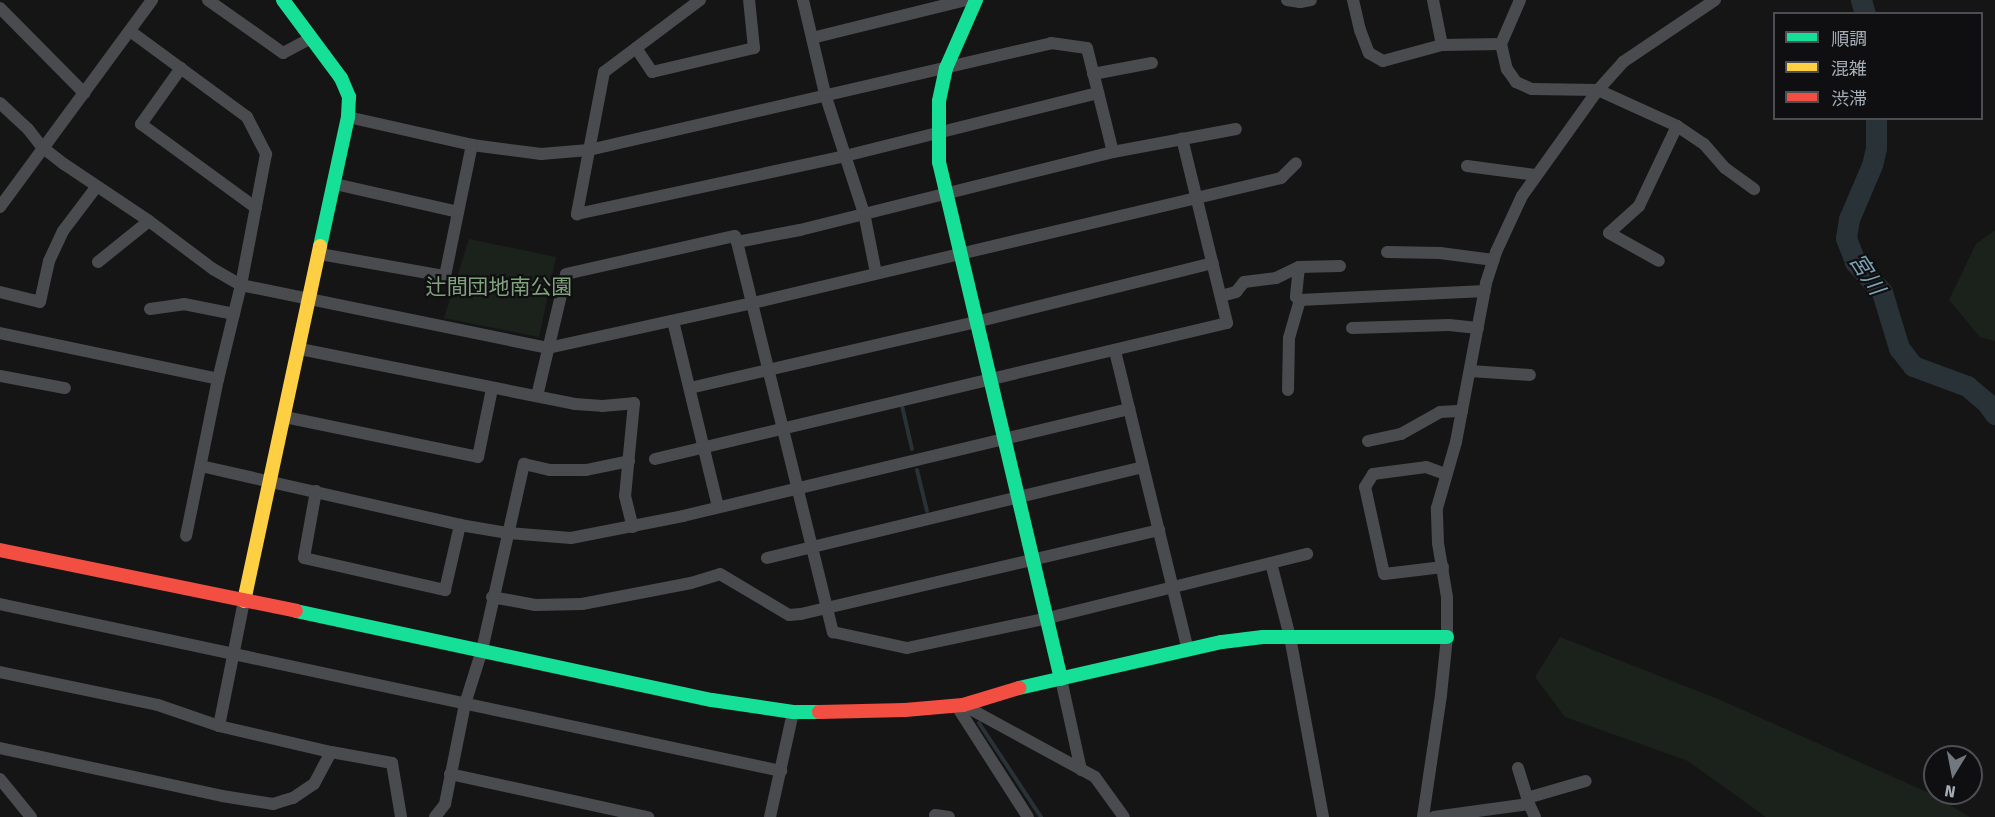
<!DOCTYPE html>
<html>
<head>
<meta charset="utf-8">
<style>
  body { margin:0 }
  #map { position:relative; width:1995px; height:817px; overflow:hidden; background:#151515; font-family:"Fira Sans","Noto Sans JP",sans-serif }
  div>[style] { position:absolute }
  .green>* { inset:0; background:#1b221b }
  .stream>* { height:4px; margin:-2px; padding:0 2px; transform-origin:2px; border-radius:2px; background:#283237 }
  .river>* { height:21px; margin:-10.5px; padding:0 10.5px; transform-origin:10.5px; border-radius:10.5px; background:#283237 }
  .street>* { height:12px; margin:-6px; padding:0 6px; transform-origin:6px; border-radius:6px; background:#494b4e }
  .fast>* { height:14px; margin:-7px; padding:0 7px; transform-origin:7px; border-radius:7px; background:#16e098 }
  .slow>* { height:14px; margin:-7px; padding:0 7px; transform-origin:7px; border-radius:7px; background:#ffcf43 }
  .jam>* { height:14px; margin:-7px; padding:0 7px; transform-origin:7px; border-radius:7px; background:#f24e42 }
  span { translate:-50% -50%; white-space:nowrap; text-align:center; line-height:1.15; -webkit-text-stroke:4.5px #0f0f11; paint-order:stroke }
  .park-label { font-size:21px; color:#80a27c }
  .water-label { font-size:22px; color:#7ba2b2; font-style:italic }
  .legend { position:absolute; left:1773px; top:12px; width:210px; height:108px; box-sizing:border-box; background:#0f0f11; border:2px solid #4b4e53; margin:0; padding:8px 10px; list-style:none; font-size:18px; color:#a5adb6 }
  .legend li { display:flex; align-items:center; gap:12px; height:30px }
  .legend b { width:30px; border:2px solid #4b4e53 }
  .north { position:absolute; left:1923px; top:745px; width:60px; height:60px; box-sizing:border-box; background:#0f0f11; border:2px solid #4b4e53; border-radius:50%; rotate:190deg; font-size:16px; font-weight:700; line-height:24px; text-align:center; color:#a5adb6 }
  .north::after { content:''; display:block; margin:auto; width:21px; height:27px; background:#73787e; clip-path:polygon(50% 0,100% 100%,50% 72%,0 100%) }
</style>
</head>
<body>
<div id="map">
  <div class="green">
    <div style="clip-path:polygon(1995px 230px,1995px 341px,1980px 337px,1949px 300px,1976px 244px)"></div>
    <div style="clip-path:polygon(469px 239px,556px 257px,539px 337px,444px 318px)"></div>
    <div style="clip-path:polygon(1560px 637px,1718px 699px,1929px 793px,1970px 817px,1766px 817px,1688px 761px,1565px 717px,1535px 677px)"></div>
  </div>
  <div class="stream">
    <div style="left:902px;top:406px;width:44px;rotate:76.9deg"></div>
    <div style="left:917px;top:470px;width:42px;rotate:76.3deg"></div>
    <div style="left:979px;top:723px;width:113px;rotate:56.6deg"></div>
  </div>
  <div class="river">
    <div style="left:1861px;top:0;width:15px;rotate:74deg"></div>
    <div style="left:1876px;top:118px;width:30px;rotate:90deg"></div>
    <div style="left:1876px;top:148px;width:17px;rotate:103deg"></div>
    <div style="left:1872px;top:165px;width:59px;rotate:113.1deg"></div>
    <div style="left:1849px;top:219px;width:19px;rotate:99deg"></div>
    <div style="left:1846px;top:238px;width:26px;rotate:69deg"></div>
    <div style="left:1855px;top:262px;width:40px;rotate:48deg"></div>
    <div style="left:1882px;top:292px;width:59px;rotate:73.1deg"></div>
    <div style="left:1899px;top:348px;width:23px;rotate:52deg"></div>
    <div style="left:1913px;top:366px;width:58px;rotate:20.3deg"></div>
    <div style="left:1967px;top:386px;width:26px;rotate:40deg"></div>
    <div style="left:1987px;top:403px;width:14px;rotate:54deg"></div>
  </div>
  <div class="street">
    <div style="left:208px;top:0;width:92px;rotate:35.2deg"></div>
    <div style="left:283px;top:53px;width:32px;rotate:-28deg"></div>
    <div style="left:700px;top:0;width:120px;rotate:143.1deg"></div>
    <div style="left:604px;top:72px;width:145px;rotate:100.8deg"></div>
    <div style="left:577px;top:214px;width:274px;rotate:-12.2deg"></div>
    <div style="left:845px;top:156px;width:261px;rotate:-14deg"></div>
    <div style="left:803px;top:0;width:97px;rotate:76.8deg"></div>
    <div style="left:825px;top:94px;width:125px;rotate:71.9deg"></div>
    <div style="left:864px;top:213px;width:61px;rotate:78.7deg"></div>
    <div style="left:1287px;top:0;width:13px;rotate:9deg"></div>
    <div style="left:1300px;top:2px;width:11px;rotate:-10deg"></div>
    <div style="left:1353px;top:0;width:31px;rotate:77deg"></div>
    <div style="left:1360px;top:30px;width:25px;rotate:69deg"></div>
    <div style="left:1369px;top:53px;width:16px;rotate:30deg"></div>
    <div style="left:1383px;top:61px;width:61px;rotate:-15.2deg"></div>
    <div style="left:1442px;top:45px;width:59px;rotate:-1deg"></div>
    <div style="left:1433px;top:0;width:46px;rotate:78.7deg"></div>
    <div style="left:1520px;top:0;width:48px;rotate:113.4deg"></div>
    <div style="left:1501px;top:44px;width:26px;rotate:77deg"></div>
    <div style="left:1507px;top:69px;width:16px;rotate:55deg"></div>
    <div style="left:1516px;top:82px;width:17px;rotate:24deg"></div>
    <div style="left:1532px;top:89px;width:66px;rotate:0.9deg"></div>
    <div style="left:1598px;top:90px;width:87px;rotate:24.5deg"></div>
    <div style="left:1677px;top:126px;width:89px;rotate:115.4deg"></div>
    <div style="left:1639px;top:206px;width:40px;rotate:138deg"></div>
    <div style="left:1609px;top:233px;width:57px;rotate:29.2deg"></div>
    <div style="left:0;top:8px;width:120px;rotate:45.3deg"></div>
    <div style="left:130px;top:31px;width:145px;rotate:36.3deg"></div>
    <div style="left:247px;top:117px;width:42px;rotate:62.8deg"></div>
    <div style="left:266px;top:154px;width:133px;rotate:100.8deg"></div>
    <div style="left:241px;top:285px;width:97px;rotate:103.7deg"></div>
    <div style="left:218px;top:379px;width:160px;rotate:101.5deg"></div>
    <div style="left:812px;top:38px;width:159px;rotate:-13.9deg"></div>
    <div style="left:636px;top:48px;width:29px;rotate:56deg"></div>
    <div style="left:652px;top:72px;width:105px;rotate:-13.2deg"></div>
    <div style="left:754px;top:48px;width:48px;rotate:-95.9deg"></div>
    <div style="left:181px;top:68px;width:69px;rotate:125.5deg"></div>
    <div style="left:141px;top:124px;width:142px;rotate:36.1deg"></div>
    <div style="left:1093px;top:74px;width:60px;rotate:-10.6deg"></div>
    <div style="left:0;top:103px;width:38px;rotate:43deg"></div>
    <div style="left:28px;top:129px;width:23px;rotate:52deg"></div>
    <div style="left:42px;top:147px;width:28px;rotate:38deg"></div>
    <div style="left:64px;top:164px;width:102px;rotate:33.8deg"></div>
    <div style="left:149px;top:221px;width:80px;rotate:36.9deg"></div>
    <div style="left:213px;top:269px;width:32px;rotate:30deg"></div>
    <div style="left:241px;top:285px;width:313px;rotate:11.6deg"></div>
    <div style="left:548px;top:348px;width:210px;rotate:-12.4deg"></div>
    <div style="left:753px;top:303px;width:543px;rotate:-13.32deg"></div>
    <div style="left:1281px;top:178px;width:21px;rotate:-45deg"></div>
    <div style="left:348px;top:117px;width:127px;rotate:12.7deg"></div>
    <div style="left:472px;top:145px;width:70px;rotate:7.4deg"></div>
    <div style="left:541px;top:154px;width:48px;rotate:-4.8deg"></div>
    <div style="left:589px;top:150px;width:474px;rotate:-13deg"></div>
    <div style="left:1051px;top:43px;width:36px;rotate:8deg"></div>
    <div style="left:1087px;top:48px;width:107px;rotate:76deg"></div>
    <div style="left:1677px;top:126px;width:32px;rotate:34deg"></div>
    <div style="left:1704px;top:144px;width:32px;rotate:49deg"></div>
    <div style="left:1725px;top:168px;width:36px;rotate:36deg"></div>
    <div style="left:1467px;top:166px;width:69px;rotate:7.5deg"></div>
    <div style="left:335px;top:184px;width:126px;rotate:12.8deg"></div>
    <div style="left:0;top:207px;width:257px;rotate:-53.7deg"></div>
    <div style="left:737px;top:242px;width:402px;rotate:76.2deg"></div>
    <div style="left:833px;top:632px;width:76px;rotate:12.2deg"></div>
    <div style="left:907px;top:648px;width:144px;rotate:-12deg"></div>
    <div style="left:1048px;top:618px;width:267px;rotate:-13.9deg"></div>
    <div style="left:1387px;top:252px;width:53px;rotate:1.1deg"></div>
    <div style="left:1440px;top:253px;width:54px;rotate:7.4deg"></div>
    <div style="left:320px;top:254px;width:127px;rotate:10deg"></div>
    <div style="left:445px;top:276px;width:134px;rotate:-78.4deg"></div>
    <div style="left:98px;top:262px;width:65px;rotate:-38.8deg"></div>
    <div style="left:1299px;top:267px;width:30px;rotate:96deg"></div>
    <div style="left:1296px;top:297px;width:5px;rotate:37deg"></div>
    <div style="left:1300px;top:300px;width:185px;rotate:-2.8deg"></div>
    <div style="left:0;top:292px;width:41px;rotate:14deg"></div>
    <div style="left:40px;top:302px;width:42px;rotate:-77.6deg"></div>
    <div style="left:49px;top:261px;width:33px;rotate:-65deg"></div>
    <div style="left:63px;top:231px;width:56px;rotate:-52.9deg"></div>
    <div style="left:1221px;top:296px;width:16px;rotate:-15deg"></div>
    <div style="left:1236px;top:292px;width:13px;rotate:-51deg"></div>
    <div style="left:1244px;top:282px;width:32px;rotate:-7deg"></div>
    <div style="left:1276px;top:278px;width:25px;rotate:-26deg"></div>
    <div style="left:1299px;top:267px;width:41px;rotate:-1.4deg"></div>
    <div style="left:150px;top:309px;width:34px;rotate:-8deg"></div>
    <div style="left:184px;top:304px;width:51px;rotate:11.3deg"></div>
    <div style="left:673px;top:321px;width:191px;rotate:76.4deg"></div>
    <div style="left:1352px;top:328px;width:97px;rotate:-1.8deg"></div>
    <div style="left:1449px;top:325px;width:29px;rotate:6deg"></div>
    <div style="left:0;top:333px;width:223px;rotate:11.9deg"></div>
    <div style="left:300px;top:349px;width:280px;rotate:11.3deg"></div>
    <div style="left:575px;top:404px;width:27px;rotate:4deg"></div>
    <div style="left:602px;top:406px;width:32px;rotate:-5deg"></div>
    <div style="left:634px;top:403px;width:93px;rotate:95.5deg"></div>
    <div style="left:625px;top:496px;width:32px;rotate:76deg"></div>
    <div style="left:1115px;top:351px;width:308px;rotate:76.3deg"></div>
    <div style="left:1470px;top:371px;width:60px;rotate:3.8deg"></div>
    <div style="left:0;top:376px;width:66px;rotate:10.5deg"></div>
    <div style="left:690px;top:388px;width:294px;rotate:-13deg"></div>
    <div style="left:976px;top:322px;width:244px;rotate:-14deg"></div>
    <div style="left:1288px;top:390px;width:52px;rotate:-88.9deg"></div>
    <div style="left:1289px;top:338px;width:40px;rotate:-74deg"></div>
    <div style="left:537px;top:396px;width:125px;rotate:-76.6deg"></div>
    <div style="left:566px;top:274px;width:173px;rotate:-12.7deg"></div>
    <div style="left:735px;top:236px;width:6px;rotate:72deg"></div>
    <div style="left:737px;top:242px;width:64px;rotate:-10.8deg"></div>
    <div style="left:800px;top:230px;width:323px;rotate:-14deg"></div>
    <div style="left:1113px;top:152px;width:125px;rotate:-10.6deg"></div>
    <div style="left:285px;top:417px;width:197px;rotate:11.7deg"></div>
    <div style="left:478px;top:457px;width:69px;rotate:-78.4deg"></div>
    <div style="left:1368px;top:441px;width:34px;rotate:-12deg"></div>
    <div style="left:1401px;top:434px;width:45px;rotate:-29.4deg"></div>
    <div style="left:1440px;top:412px;width:22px;rotate:-3deg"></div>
    <div style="left:655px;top:459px;width:588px;rotate:-13.37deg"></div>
    <div style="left:1227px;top:323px;width:190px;rotate:-103.7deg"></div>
    <div style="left:201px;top:466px;width:266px;rotate:12.8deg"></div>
    <div style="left:460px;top:525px;width:49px;rotate:9.5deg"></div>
    <div style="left:508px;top:533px;width:63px;rotate:4.5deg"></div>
    <div style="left:571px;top:538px;width:114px;rotate:-11.1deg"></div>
    <div style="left:683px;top:516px;width:459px;rotate:-13.5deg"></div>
    <div style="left:316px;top:491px;width:68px;rotate:100.2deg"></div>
    <div style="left:304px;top:558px;width:145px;rotate:12.8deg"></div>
    <div style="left:445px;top:590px;width:67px;rotate:-77deg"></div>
    <div style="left:767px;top:558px;width:387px;rotate:-13.6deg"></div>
    <div style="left:1271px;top:563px;width:76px;rotate:75.6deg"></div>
    <div style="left:1290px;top:637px;width:183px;rotate:79.6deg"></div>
    <div style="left:1443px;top:567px;width:59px;rotate:173.2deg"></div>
    <div style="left:1384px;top:574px;width:89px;rotate:-102.3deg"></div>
    <div style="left:1365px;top:487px;width:15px;rotate:-58deg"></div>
    <div style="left:1373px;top:474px;width:53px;rotate:-7.5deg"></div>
    <div style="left:1426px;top:467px;width:20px;rotate:20deg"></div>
    <div style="left:492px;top:597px;width:44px;rotate:10.5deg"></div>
    <div style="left:535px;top:605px;width:47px;rotate:-1.2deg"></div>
    <div style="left:582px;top:604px;width:111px;rotate:-10.9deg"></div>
    <div style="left:691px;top:583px;width:30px;rotate:-17deg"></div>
    <div style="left:720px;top:574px;width:80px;rotate:30.7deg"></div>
    <div style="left:789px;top:615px;width:12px;rotate:-5deg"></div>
    <div style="left:801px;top:614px;width:368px;rotate:-13.2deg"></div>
    <div style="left:0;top:604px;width:799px;rotate:12.07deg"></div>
    <div style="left:0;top:672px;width:161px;rotate:11.8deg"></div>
    <div style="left:158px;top:705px;width:65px;rotate:19deg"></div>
    <div style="left:219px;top:726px;width:115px;rotate:13.1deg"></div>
    <div style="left:331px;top:752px;width:62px;rotate:10.2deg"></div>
    <div style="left:392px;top:763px;width:55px;rotate:80.5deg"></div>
    <div style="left:1061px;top:679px;width:93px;rotate:77.6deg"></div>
    <div style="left:956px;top:705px;width:133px;rotate:57.3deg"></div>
    <div style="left:963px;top:705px;width:150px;rotate:28.6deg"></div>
    <div style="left:1095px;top:777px;width:49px;rotate:54.1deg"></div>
    <div style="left:219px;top:726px;width:127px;rotate:-78.7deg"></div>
    <div style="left:0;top:748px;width:227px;rotate:12.2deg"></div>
    <div style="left:222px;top:796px;width:52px;rotate:8.9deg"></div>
    <div style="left:273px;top:804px;width:21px;rotate:-17deg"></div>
    <div style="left:293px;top:798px;width:25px;rotate:-34deg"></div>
    <div style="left:314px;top:784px;width:36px;rotate:-62deg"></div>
    <div style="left:1518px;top:768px;width:38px;rotate:73deg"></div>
    <div style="left:450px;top:774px;width:203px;rotate:12.3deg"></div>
    <div style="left:0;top:779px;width:49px;rotate:50.8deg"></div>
    <div style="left:1527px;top:798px;width:61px;rotate:-16.1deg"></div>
    <div style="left:935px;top:815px;width:14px;rotate:8deg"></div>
    <div style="left:435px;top:817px;width:16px;rotate:-52deg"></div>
    <div style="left:445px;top:804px;width:102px;rotate:-78.7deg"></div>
    <div style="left:465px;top:704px;width:57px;rotate:-72.5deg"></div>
    <div style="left:482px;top:650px;width:191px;rotate:-77.3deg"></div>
    <div style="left:524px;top:464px;width:27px;rotate:13deg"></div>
    <div style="left:550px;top:470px;width:36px"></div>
    <div style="left:586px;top:470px;width:44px;rotate:-11.8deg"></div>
    <div style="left:770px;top:817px;width:107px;rotate:-77.6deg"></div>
    <div style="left:1423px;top:817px;width:123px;rotate:-81.6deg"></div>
    <div style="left:1441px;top:695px;width:58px;rotate:-84.1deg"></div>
    <div style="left:1447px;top:637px;width:40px;rotate:-90deg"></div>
    <div style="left:1447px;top:597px;width:55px;rotate:-99.5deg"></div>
    <div style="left:1438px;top:543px;width:35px;rotate:-92deg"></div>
    <div style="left:1437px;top:508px;width:69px;rotate:-73.9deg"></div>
    <div style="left:1456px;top:442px;width:162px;rotate:-79.3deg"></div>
    <div style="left:1486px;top:283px;width:33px;rotate:-72deg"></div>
    <div style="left:1496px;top:252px;width:62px;rotate:-65.1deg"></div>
    <div style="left:1522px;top:196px;width:130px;rotate:-54.4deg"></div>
    <div style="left:1598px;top:90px;width:38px;rotate:-48deg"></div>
    <div style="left:1623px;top:62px;width:111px;rotate:-34deg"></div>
    <div style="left:1434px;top:817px;width:96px;rotate:-7.8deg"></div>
    <div style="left:1529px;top:804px;width:14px;rotate:65deg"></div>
  </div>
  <div class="fast">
    <div style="left:283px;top:0;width:97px;rotate:53.4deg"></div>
    <div style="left:341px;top:78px;width:21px;rotate:67deg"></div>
    <div style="left:349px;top:97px;width:20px;rotate:93deg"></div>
    <div style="left:348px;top:117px;width:132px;rotate:102.2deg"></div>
    <div style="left:976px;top:0;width:74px;rotate:113.8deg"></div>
    <div style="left:946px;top:68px;width:34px;rotate:102deg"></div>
    <div style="left:939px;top:101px;width:61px;rotate:90deg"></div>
    <div style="left:939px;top:162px;width:531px;rotate:76.72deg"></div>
    <div style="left:296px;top:611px;width:425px;rotate:12.1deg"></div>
    <div style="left:712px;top:700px;width:82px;rotate:8.4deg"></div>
    <div style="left:793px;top:712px;width:26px"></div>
    <div style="left:1019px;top:688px;width:208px;rotate:-12.8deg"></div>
    <div style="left:1222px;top:642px;width:41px;rotate:-7deg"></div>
    <div style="left:1263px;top:637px;width:184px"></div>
  </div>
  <div class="slow">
    <div style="left:244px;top:601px;width:363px;rotate:-77.9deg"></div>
  </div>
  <div class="jam">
    <div style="left:0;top:550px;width:302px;rotate:11.6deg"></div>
    <div style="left:819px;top:712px;width:86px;rotate:-1.3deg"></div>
    <div style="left:905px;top:710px;width:58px;rotate:-4.9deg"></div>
    <div style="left:963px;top:705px;width:59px;rotate:-16.9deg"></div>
  </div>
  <div class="park-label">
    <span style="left:499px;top:287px">辻間団地南公園</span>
  </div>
  <div class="water-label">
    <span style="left:1867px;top:274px;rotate:57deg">宮川</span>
  </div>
  <ul class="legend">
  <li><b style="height:8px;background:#16e098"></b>順調</li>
  <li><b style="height:8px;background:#ffcf43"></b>混雑</li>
  <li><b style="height:8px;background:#f24e42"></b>渋滞</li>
  </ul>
  <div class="north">N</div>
</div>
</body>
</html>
